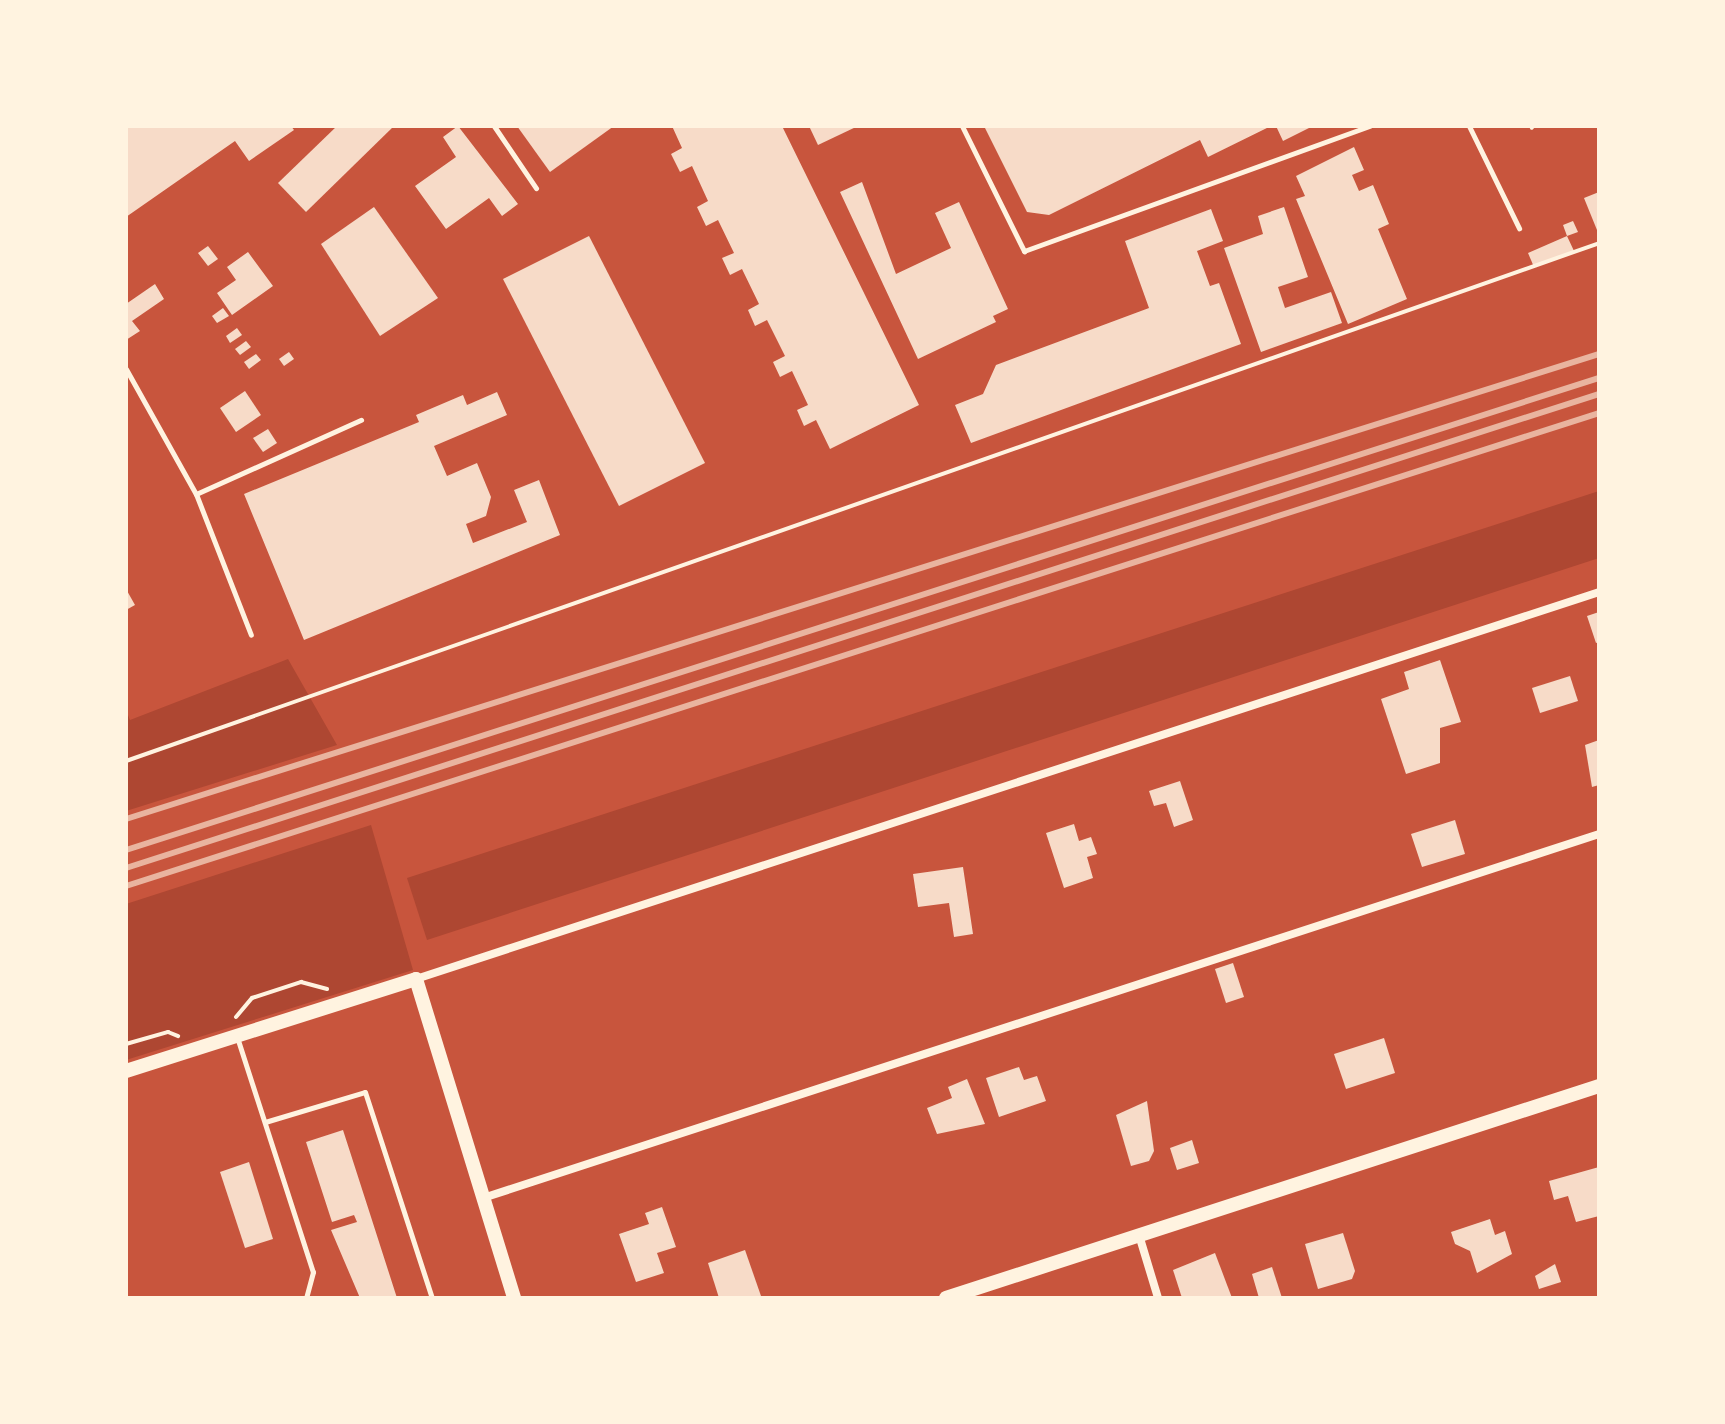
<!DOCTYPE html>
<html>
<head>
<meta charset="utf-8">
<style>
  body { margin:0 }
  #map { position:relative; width:1725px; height:1424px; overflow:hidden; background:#c8553d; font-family:Raleway,sans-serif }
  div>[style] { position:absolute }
  .green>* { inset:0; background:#ae4732 }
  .building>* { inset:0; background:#f7dbc8 }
  .path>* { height:4px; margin:-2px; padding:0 2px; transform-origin:2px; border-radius:2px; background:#fff3e0 }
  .service>* { height:5px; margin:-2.5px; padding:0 2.5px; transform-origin:2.5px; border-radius:2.5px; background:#fff3e0 }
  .minor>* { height:8px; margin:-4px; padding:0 4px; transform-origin:4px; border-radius:4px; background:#fff3e0 }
  .tertiary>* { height:14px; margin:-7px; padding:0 7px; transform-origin:7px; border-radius:7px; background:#fff3e0 }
  .rail>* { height:6px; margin:-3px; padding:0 3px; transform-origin:3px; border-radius:3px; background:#e9b49f }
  span { translate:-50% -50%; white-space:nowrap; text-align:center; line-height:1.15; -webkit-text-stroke:6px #fff3e0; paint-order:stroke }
  .frame { position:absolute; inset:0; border:128px solid #fff3e0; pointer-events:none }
</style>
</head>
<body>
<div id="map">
  <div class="green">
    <div style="clip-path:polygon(1599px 491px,1599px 558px,427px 940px,407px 878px)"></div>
    <div style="clip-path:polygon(288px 659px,337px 745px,126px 811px,126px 710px,130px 720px)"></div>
    <div style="clip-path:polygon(371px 825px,413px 970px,126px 1060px,126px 904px)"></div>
  </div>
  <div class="building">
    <div style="clip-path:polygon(126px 126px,291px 126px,294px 130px,249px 161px,235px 141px,126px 217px)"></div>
    <div style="clip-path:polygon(337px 126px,394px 126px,306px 212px,278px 183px)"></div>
    <div style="clip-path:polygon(458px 126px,518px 204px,502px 216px,489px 198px,446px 229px,415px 186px,456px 157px,443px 137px)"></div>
    <div style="clip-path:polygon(517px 126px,614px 126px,550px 172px)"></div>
    <div style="clip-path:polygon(672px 126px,782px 126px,919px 405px,830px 449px,816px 420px,804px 426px,797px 410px,808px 405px,792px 371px,780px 377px,773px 362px,785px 356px,767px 320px,755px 326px,748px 310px,759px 304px,742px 269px,730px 275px,722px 258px,734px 253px,718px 220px,706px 226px,697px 207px,708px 201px,692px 166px,680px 172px,671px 154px,682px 148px)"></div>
    <div style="clip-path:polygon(809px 126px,858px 126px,818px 145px)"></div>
    <div style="clip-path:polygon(984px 126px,1271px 126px,1208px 157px,1200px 140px,1049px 215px,1027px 212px)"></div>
    <div style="clip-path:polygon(1276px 126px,1313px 126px,1283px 141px)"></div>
    <div style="clip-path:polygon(1354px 147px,1364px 170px,1352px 175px,1359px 191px,1373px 185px,1389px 224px,1378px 229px,1407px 299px,1348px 324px,1296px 199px,1305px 196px,1296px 176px)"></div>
    <div style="clip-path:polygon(862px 182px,896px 274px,951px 248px,935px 213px,959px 202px,1008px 309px,993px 316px,996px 322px,918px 359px,840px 192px)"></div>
    <div style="clip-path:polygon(1599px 192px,1599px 235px,1584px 198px)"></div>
    <div style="clip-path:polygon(374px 207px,438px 298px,380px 336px,321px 244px)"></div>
    <div style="clip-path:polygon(1284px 207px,1308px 277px,1278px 287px,1285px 308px,1331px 292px,1342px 323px,1261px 352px,1224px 248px,1263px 234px,1258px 216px)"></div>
    <div style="clip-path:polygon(1211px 209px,1223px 241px,1197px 251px,1210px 286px,1219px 283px,1241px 344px,971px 443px,955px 405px,983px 394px,996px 365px,1149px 308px,1125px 241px)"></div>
    <div style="clip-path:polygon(1573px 221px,1578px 232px,1567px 236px,1563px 225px)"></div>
    <div style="clip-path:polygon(589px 236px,705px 463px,619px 506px,503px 279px)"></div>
    <div style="clip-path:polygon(1567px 236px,1574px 251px,1534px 267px,1528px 253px)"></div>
    <div style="clip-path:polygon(208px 246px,218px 259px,208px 266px,198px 253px)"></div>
    <div style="clip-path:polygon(248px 252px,273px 286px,232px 315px,217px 293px,236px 280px,227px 267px)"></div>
    <div style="clip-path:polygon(155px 284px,164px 299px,132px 321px,140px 331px,126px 340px,126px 304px)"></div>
    <div style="clip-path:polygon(223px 308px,229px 316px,217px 323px,212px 316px)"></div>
    <div style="clip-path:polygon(237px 328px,242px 335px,230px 343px,226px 336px)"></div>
    <div style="clip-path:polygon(246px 341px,251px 347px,240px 355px,235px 349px)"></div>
    <div style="clip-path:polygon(289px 352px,294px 359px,284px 366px,279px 359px)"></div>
    <div style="clip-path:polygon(256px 354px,261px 360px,249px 369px,244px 362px)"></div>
    <div style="clip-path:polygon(245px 391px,261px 415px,236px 432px,220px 408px)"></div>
    <div style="clip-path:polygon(497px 392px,507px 415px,434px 446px,447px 476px,477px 463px,491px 497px,486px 516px,466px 524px,473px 543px,527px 522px,514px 490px,539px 480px,560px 535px,304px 640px,244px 494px,419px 422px,416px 415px,463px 395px,467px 405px)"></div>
    <div style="clip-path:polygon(268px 429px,277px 443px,263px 452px,253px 438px)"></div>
    <div style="clip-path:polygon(126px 589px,135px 605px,126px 610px)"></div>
    <div style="clip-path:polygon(1599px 612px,1599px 642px,1596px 643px,1587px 616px)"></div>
    <div style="clip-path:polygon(1440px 660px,1461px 722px,1440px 728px,1440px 763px,1406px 774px,1381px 699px,1409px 689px,1404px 672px)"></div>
    <div style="clip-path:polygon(1570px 676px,1578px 701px,1540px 713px,1532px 688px)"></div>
    <div style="clip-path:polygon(1599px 740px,1599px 785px,1592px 787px,1585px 745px)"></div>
    <div style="clip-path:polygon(1180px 781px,1193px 820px,1174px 827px,1166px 803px,1154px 806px,1149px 791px)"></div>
    <div style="clip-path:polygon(1455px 820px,1465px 854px,1422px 867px,1411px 834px)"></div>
    <div style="clip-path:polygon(1074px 824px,1079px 841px,1091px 837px,1097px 854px,1087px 857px,1093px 878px,1064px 888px,1046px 833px)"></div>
    <div style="clip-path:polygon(963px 867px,973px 934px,954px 937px,949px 903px,918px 907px,913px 874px)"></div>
    <div style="clip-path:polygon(1233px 963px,1244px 997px,1226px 1003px,1215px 969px)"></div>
    <div style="clip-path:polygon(1384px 1038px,1395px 1073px,1346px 1089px,1334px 1054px)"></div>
    <div style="clip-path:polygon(1019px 1067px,1024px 1080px,1037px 1076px,1046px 1101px,999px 1117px,986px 1078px)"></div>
    <div style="clip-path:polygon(967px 1079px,985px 1124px,937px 1134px,927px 1108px,952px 1098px,948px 1087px)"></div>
    <div style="clip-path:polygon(1147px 1101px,1154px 1151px,1149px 1161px,1131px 1166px,1116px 1115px)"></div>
    <div style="clip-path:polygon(343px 1130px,371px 1217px,397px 1298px,360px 1298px,331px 1230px,357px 1222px,354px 1215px,332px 1222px,306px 1142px)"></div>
    <div style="clip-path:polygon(1192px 1140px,1199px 1163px,1177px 1170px,1170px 1148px)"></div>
    <div style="clip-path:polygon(249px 1162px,273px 1239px,245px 1248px,220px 1172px)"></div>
    <div style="clip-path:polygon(1599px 1167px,1599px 1216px,1576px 1222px,1568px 1196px,1554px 1200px,1549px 1181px)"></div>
    <div style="clip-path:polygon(662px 1207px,676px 1247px,657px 1253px,664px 1273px,636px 1282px,619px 1234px,649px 1224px,645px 1213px)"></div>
    <div style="clip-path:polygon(1490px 1219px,1495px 1235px,1505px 1231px,1512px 1254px,1477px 1273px,1470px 1251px,1455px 1244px,1451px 1232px)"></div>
    <div style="clip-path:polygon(1343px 1233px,1355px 1271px,1352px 1279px,1318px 1289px,1305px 1244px)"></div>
    <div style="clip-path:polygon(745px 1250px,761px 1296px,719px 1298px,708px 1263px)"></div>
    <div style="clip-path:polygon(1215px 1253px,1232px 1298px,1182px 1298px,1173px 1270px)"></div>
    <div style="clip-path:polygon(1555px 1264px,1561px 1282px,1539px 1289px,1535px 1276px)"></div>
    <div style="clip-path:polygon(1272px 1267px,1282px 1298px,1259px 1298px,1252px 1274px)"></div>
  </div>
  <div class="path">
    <div style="left:1531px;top:126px;width:2px;rotate:63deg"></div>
    <div style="left:126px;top:761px;width:1561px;rotate:-19.37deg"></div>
    <div style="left:236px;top:1017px;width:25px;rotate:-50deg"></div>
    <div style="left:252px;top:998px;width:52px;rotate:-18.1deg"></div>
    <div style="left:301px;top:982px;width:27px;rotate:15deg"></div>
    <div style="left:126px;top:1044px;width:44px;rotate:-15.9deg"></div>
    <div style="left:168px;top:1032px;width:11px;rotate:22deg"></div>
  </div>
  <div class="service">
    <div style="left:494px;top:126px;width:75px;rotate:55.9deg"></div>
    <div style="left:962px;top:126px;width:140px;rotate:63.6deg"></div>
    <div style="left:1024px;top:251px;width:368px;rotate:-19.9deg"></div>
    <div style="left:1469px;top:126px;width:114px;rotate:63.9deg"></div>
    <div style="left:126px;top:369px;width:143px;rotate:60.8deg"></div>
    <div style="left:196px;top:494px;width:151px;rotate:68.7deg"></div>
    <div style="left:196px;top:494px;width:181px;rotate:-24.2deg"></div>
    <div style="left:237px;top:1037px;width:247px;rotate:72.1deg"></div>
    <div style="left:313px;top:1272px;width:27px;rotate:105deg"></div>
    <div style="left:265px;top:1122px;width:104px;rotate:-16.7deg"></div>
    <div style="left:365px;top:1092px;width:217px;rotate:72deg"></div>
  </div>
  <div class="minor">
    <div style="left:416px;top:979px;width:1245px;rotate:-18.11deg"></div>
    <div style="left:483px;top:1198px;width:1174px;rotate:-18.06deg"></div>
    <div style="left:1139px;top:1235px;width:66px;rotate:73.2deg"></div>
  </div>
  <div class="tertiary">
    <div style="left:126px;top:1071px;width:304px;rotate:-17.6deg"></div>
    <div style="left:416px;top:979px;width:334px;rotate:72.9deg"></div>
    <div style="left:946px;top:1298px;width:687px;rotate:-17.99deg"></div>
  </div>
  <div class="rail">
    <div style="left:126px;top:819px;width:1545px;rotate:-17.52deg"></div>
    <div style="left:126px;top:850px;width:1547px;rotate:-17.77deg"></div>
    <div style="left:126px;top:868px;width:1547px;rotate:-17.84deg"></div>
    <div style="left:126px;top:886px;width:1547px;rotate:-17.8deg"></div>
  </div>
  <div class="frame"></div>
</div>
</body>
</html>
